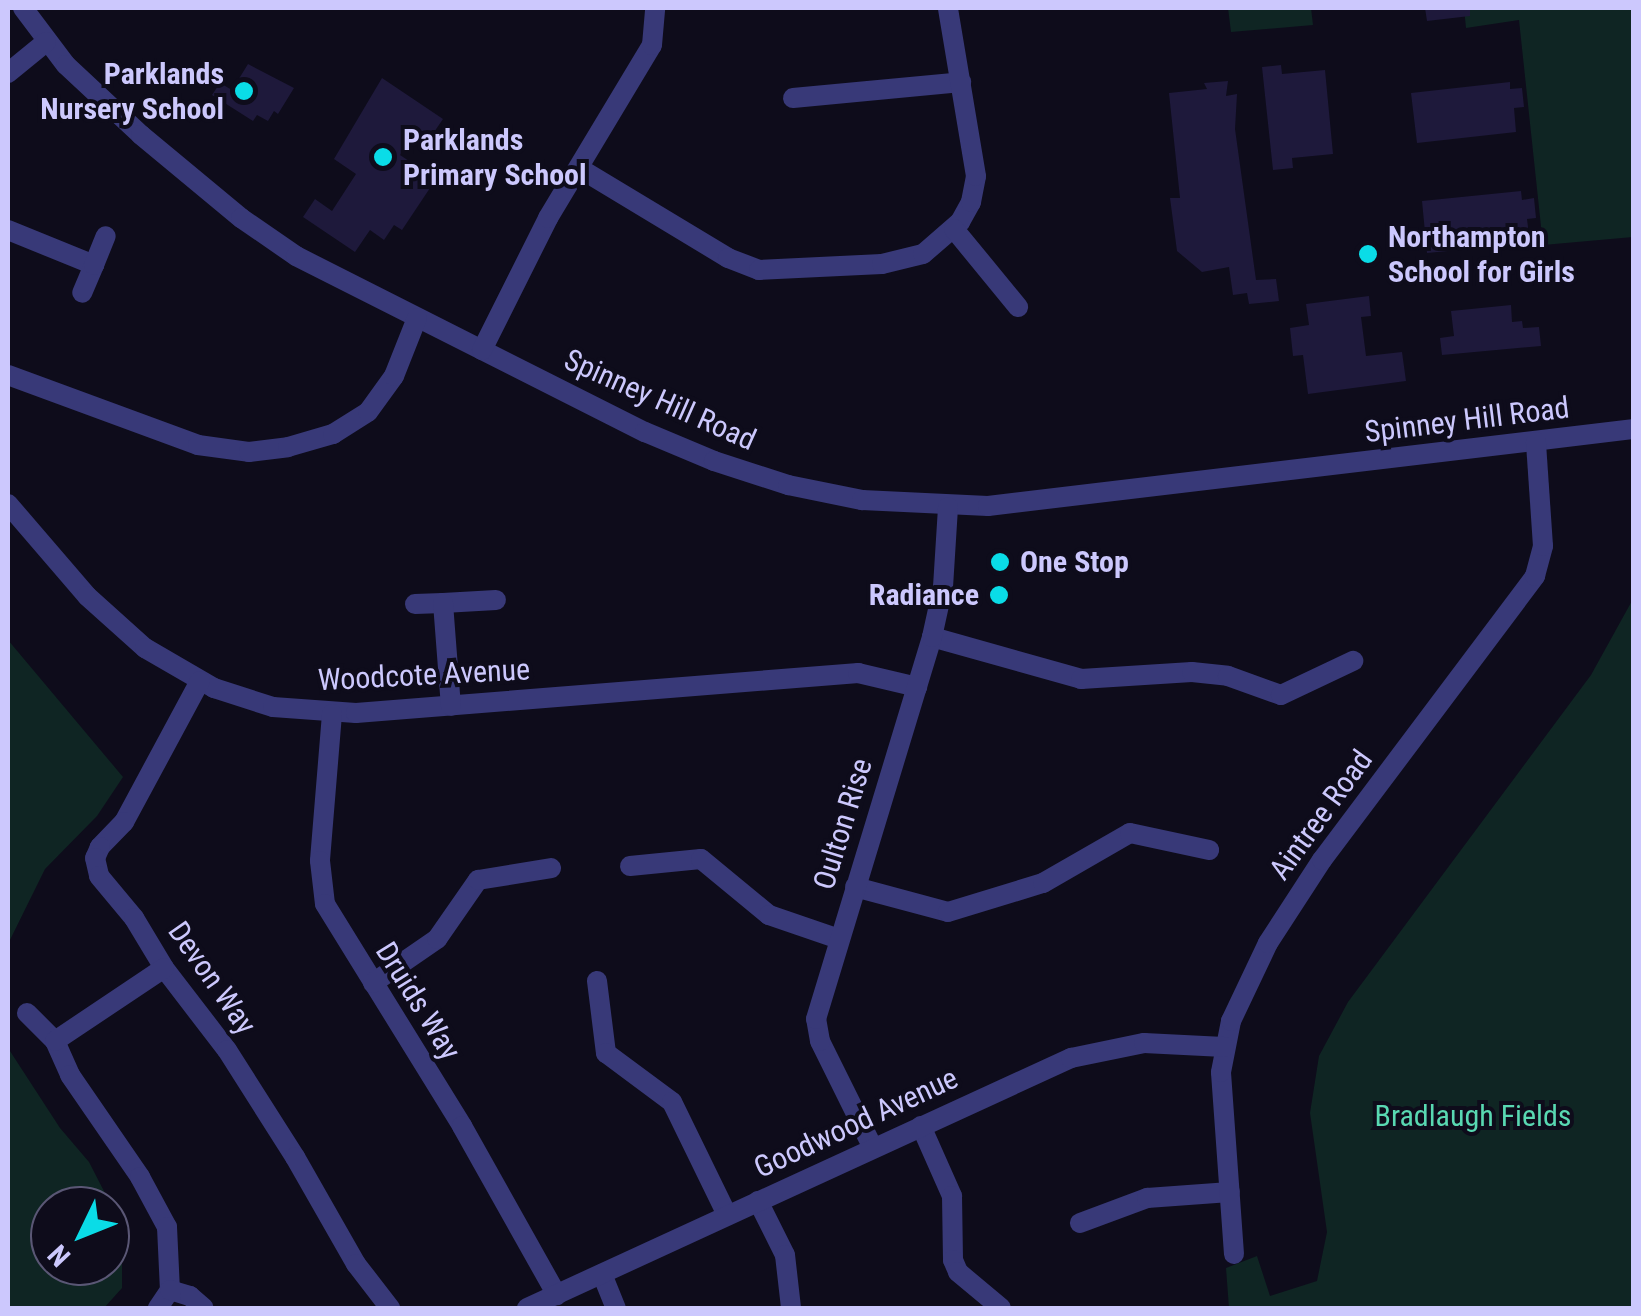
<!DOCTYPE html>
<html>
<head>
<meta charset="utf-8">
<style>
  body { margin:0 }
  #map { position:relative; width:1641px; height:1316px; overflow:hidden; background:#0e0c1b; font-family:"Roboto Condensed",sans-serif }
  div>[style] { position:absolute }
  .green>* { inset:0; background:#0f2523 }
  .building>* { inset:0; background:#1e193b }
  .minor>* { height:20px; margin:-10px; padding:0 10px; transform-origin:10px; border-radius:10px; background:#383978 }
  .dots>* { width:28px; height:28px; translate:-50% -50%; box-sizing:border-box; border:5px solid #0e0c1b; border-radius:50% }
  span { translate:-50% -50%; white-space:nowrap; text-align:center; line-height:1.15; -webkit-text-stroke:8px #0e0c1b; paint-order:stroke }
  .poi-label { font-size:30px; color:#ccc8fd; font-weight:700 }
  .right { translate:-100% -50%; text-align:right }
  .left { translate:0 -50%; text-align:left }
  .street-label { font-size:30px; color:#ccc8fd }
  .park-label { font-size:30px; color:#59d8b2 }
  .frame { position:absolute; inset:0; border:10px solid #ccc8fd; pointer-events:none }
  .north { position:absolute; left:30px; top:1186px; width:100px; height:100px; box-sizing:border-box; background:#0e0c1b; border:2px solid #5a5775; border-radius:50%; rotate:227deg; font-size:28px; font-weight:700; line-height:40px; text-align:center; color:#ccc8fd }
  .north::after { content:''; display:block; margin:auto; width:35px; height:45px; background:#0adce7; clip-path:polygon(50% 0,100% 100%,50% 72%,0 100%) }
</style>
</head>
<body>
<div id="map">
  <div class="green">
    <div style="clip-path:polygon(1228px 8px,1311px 8px,1313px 25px,1231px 32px)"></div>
    <div style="clip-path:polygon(1464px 8px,1633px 8px,1633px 237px,1543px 245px,1519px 20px,1466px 28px)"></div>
    <div style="clip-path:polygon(1633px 599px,1633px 1308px,1229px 1308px,1226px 1268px,1257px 1256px,1270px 1296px,1317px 1281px,1327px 1232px,1310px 1113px,1319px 1056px,1348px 1002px,1591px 675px)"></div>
    <div style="clip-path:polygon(8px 640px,123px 777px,97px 816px,45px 869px,8px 944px)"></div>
    <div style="clip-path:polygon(8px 1048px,60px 1128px,89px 1162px,107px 1197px,109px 1206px,50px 1206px,50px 1266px,110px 1266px,110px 1208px,122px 1252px,122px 1288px,104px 1308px,8px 1308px)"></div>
  </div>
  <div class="building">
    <div style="clip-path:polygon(1425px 8px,1470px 8px,1470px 16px,1427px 21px)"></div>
    <div style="clip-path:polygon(248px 64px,294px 88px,278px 114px,274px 111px,268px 121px,257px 115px,253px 121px,212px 95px,220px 83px,232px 90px)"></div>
    <div style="clip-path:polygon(1281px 65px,1282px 74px,1325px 70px,1333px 154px,1292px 158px,1293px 168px,1273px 170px,1262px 67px)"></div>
    <div style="clip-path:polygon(382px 78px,443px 119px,428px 141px,415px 133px,400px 155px,436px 179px,402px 230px,394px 225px,384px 240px,370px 230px,355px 252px,303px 217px,315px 199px,332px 211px,356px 174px,334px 159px)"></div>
    <div style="clip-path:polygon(1228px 81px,1226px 96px,1237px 94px,1235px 129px,1256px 280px,1276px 279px,1279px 301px,1249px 304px,1247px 293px,1233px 295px,1229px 267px,1202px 272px,1177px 251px,1170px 198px,1180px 198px,1169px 93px,1207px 89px,1204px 83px)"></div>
    <div style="clip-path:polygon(1510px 82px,1510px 89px,1522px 88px,1524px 107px,1514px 108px,1516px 132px,1417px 143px,1411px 93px)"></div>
    <div style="clip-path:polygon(1521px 191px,1522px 200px,1534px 198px,1536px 218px,1527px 219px,1530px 243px,1427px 253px,1422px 201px)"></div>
    <div style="clip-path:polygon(1369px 296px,1371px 316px,1361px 317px,1366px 356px,1402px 352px,1406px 381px,1308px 394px,1303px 355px,1293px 356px,1290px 328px,1309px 325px,1306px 304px)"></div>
    <div style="clip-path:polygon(1511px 305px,1512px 322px,1522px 321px,1523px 328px,1539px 327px,1541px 346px,1442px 355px,1440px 338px,1454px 336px,1451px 311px)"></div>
  </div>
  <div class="minor">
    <div style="left:23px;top:8px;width:71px;rotate:53deg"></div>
    <div style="left:66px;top:65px;width:103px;rotate:43deg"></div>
    <div style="left:141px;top:135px;width:130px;rotate:39.7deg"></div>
    <div style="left:241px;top:218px;width:67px;rotate:34.6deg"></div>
    <div style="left:296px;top:256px;width:391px;rotate:26.8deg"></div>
    <div style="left:645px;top:432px;width:75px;rotate:22.8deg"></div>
    <div style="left:714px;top:461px;width:78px;rotate:18deg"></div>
    <div style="left:788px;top:485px;width:76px;rotate:11.5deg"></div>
    <div style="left:862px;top:500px;width:126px;rotate:2.7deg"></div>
    <div style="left:988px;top:506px;width:651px;rotate:-6.8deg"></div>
    <div style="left:8px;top:73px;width:49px;rotate:-39.2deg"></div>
    <div style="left:793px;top:98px;width:169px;rotate:-5.4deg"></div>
    <div style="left:579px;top:168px;width:174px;rotate:31.1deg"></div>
    <div style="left:728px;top:258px;width:33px;rotate:21deg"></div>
    <div style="left:759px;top:270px;width:123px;rotate:-2.8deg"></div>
    <div style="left:882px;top:264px;width:42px;rotate:-13.7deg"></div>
    <div style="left:923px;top:254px;width:49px;rotate:-40.9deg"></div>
    <div style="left:960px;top:222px;width:23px;rotate:-61deg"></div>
    <div style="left:971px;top:202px;width:26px;rotate:-79deg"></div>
    <div style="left:976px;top:176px;width:170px;rotate:-99.5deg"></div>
    <div style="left:954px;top:229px;width:101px;rotate:50.6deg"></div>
    <div style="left:8px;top:230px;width:93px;rotate:22.1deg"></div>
    <div style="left:94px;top:265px;width:30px;rotate:113deg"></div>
    <div style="left:94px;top:265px;width:31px;rotate:-68deg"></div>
    <div style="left:482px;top:350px;width:148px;rotate:-63.4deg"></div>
    <div style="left:548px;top:218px;width:202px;rotate:-59deg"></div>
    <div style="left:652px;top:45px;width:37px;rotate:-85deg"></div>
    <div style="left:8px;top:375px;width:202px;rotate:20.2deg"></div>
    <div style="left:198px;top:445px;width:51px;rotate:7.8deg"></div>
    <div style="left:249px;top:452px;width:39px;rotate:-7deg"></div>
    <div style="left:288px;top:447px;width:47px;rotate:-16.1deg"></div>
    <div style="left:333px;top:434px;width:41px;rotate:-32.2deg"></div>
    <div style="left:368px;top:412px;width:44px;rotate:-54.2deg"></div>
    <div style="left:394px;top:376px;width:62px;rotate:-68.4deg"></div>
    <div style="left:8px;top:504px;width:121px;rotate:49.3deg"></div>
    <div style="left:87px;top:596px;width:78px;rotate:41.9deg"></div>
    <div style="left:145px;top:648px;width:80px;rotate:30.1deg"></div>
    <div style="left:214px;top:688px;width:62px;rotate:17.9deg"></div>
    <div style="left:273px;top:707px;width:83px;rotate:4.1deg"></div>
    <div style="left:356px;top:713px;width:504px;rotate:-4.56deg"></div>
    <div style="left:858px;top:673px;width:61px;rotate:13.3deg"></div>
    <div style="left:443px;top:603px;width:53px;rotate:-3.2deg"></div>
    <div style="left:415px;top:604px;width:28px;rotate:-2deg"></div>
    <div style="left:443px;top:603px;width:103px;rotate:85.6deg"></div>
    <div style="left:932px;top:637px;width:155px;rotate:15.7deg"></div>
    <div style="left:1081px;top:679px;width:111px;rotate:-3.6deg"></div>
    <div style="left:1192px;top:672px;width:36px;rotate:6deg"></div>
    <div style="left:1228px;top:676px;width:56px;rotate:19.7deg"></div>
    <div style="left:1281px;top:695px;width:80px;rotate:-25.3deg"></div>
    <div style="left:200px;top:681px;width:160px;rotate:118.3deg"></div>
    <div style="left:124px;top:822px;width:35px;rotate:134deg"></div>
    <div style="left:100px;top:847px;width:12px;rotate:114deg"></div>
    <div style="left:95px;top:858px;width:18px;rotate:77deg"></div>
    <div style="left:99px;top:876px;width:55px;rotate:50.2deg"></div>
    <div style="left:134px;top:918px;width:58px;rotate:59deg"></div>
    <div style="left:164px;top:968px;width:103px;rotate:52.5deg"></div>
    <div style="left:227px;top:1050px;width:127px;rotate:57.6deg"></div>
    <div style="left:295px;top:1157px;width:123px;rotate:60.3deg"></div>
    <div style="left:356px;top:1264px;width:56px;rotate:52.3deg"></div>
    <div style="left:332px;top:714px;width:147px;rotate:94.7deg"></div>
    <div style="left:320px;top:861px;width:43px;rotate:83.4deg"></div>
    <div style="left:325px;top:904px;width:261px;rotate:58.3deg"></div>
    <div style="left:462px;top:1126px;width:194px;rotate:60.7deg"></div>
    <div style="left:630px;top:866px;width:71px;rotate:-5.6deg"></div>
    <div style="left:701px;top:859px;width:88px;rotate:39.5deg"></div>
    <div style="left:769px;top:915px;width:74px;rotate:18.9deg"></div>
    <div style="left:855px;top:887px;width:96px;rotate:15deg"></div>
    <div style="left:948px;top:912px;width:99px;rotate:-17deg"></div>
    <div style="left:1043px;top:883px;width:100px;rotate:-29.9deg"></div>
    <div style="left:1130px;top:833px;width:81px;rotate:12.1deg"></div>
    <div style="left:597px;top:981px;width:73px;rotate:82.9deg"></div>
    <div style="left:606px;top:1053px;width:82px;rotate:36.6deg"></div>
    <div style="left:672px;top:1102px;width:126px;rotate:64deg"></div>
    <div style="left:373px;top:983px;width:78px;rotate:-34.5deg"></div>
    <div style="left:437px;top:939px;width:72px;rotate:-55.2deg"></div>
    <div style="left:478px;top:880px;width:74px;rotate:-9.3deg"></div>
    <div style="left:27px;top:1013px;width:40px;rotate:45deg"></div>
    <div style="left:55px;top:1041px;width:37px;rotate:66deg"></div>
    <div style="left:70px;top:1075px;width:124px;rotate:55.5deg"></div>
    <div style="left:140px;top:1177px;width:57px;rotate:61.6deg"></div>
    <div style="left:167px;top:1227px;width:63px;rotate:87.3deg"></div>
    <div style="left:170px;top:1290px;width:22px;rotate:124deg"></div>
    <div style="left:55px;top:1041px;width:131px;rotate:-33.8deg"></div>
    <div style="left:921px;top:1126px;width:77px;rotate:66.1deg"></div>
    <div style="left:952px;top:1196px;width:64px;rotate:89.1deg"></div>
    <div style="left:953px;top:1260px;width:13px;rotate:67deg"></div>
    <div style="left:958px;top:1272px;width:56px;rotate:39.9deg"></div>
    <div style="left:873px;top:1148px;width:119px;rotate:-116.4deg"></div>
    <div style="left:820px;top:1041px;width:22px;rotate:-100deg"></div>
    <div style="left:816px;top:1019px;width:399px;rotate:-73.1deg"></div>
    <div style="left:932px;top:637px;width:51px;rotate:-77.6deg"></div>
    <div style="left:943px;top:587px;width:80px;rotate:-86.4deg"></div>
    <div style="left:758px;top:1201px;width:60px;rotate:63.4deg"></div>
    <div style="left:785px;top:1255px;width:53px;rotate:83.5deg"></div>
    <div style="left:1080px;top:1223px;width:72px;rotate:-20.5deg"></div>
    <div style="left:1147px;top:1198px;width:83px;rotate:-4.1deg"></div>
    <div style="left:1234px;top:1254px;width:182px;rotate:-94.1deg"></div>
    <div style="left:1221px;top:1072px;width:52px;rotate:-78.9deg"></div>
    <div style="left:1231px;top:1021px;width:86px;rotate:-64.6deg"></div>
    <div style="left:1268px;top:943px;width:99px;rotate:-57deg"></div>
    <div style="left:1322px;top:860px;width:355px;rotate:-53.1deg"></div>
    <div style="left:1535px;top:576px;width:31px;rotate:-75deg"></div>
    <div style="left:1543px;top:546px;width:104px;rotate:-93.9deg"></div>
    <div style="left:602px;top:1274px;width:37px;rotate:68deg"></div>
    <div style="left:170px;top:1290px;width:21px;rotate:17deg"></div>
    <div style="left:190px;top:1296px;width:18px;rotate:41deg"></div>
    <div style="left:527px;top:1308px;width:599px;rotate:-24.68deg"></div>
    <div style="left:1071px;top:1058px;width:75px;rotate:-11.6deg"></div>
    <div style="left:1144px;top:1043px;width:80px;rotate:2.9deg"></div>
  </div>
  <div class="dots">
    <div style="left:244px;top:91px;background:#0adce7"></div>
    <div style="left:383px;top:157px;background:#0adce7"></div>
    <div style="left:1368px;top:254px;background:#0adce7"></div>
    <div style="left:1000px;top:562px;background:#0adce7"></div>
    <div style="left:999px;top:595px;background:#0adce7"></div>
  </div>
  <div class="poi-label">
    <span class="right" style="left:224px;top:91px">Parklands<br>Nursery School</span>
    <span class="left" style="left:403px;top:157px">Parklands<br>Primary School</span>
    <span class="left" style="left:1388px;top:254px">Northampton<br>School for Girls</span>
    <span class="left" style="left:1020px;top:562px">One Stop</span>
    <span class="right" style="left:979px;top:595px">Radiance</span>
  </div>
  <div class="street-label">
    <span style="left:660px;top:400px;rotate:24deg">Spinney Hill Road</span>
    <span style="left:1467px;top:420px;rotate:-7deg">Spinney Hill Road</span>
    <span style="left:424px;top:675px;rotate:-3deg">Woodcote Avenue</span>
    <span style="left:1321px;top:815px;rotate:-54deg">Aintree Road</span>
    <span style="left:843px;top:824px;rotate:-73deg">Oulton Rise</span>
    <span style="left:212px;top:978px;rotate:55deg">Devon Way</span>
    <span style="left:418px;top:1001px;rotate:58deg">Druids Way</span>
    <span style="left:856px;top:1123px;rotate:-25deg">Goodwood Avenue</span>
  </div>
  <div class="park-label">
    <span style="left:1473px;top:1116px">Bradlaugh Fields</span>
  </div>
  <div class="frame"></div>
  <div class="north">N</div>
</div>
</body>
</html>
